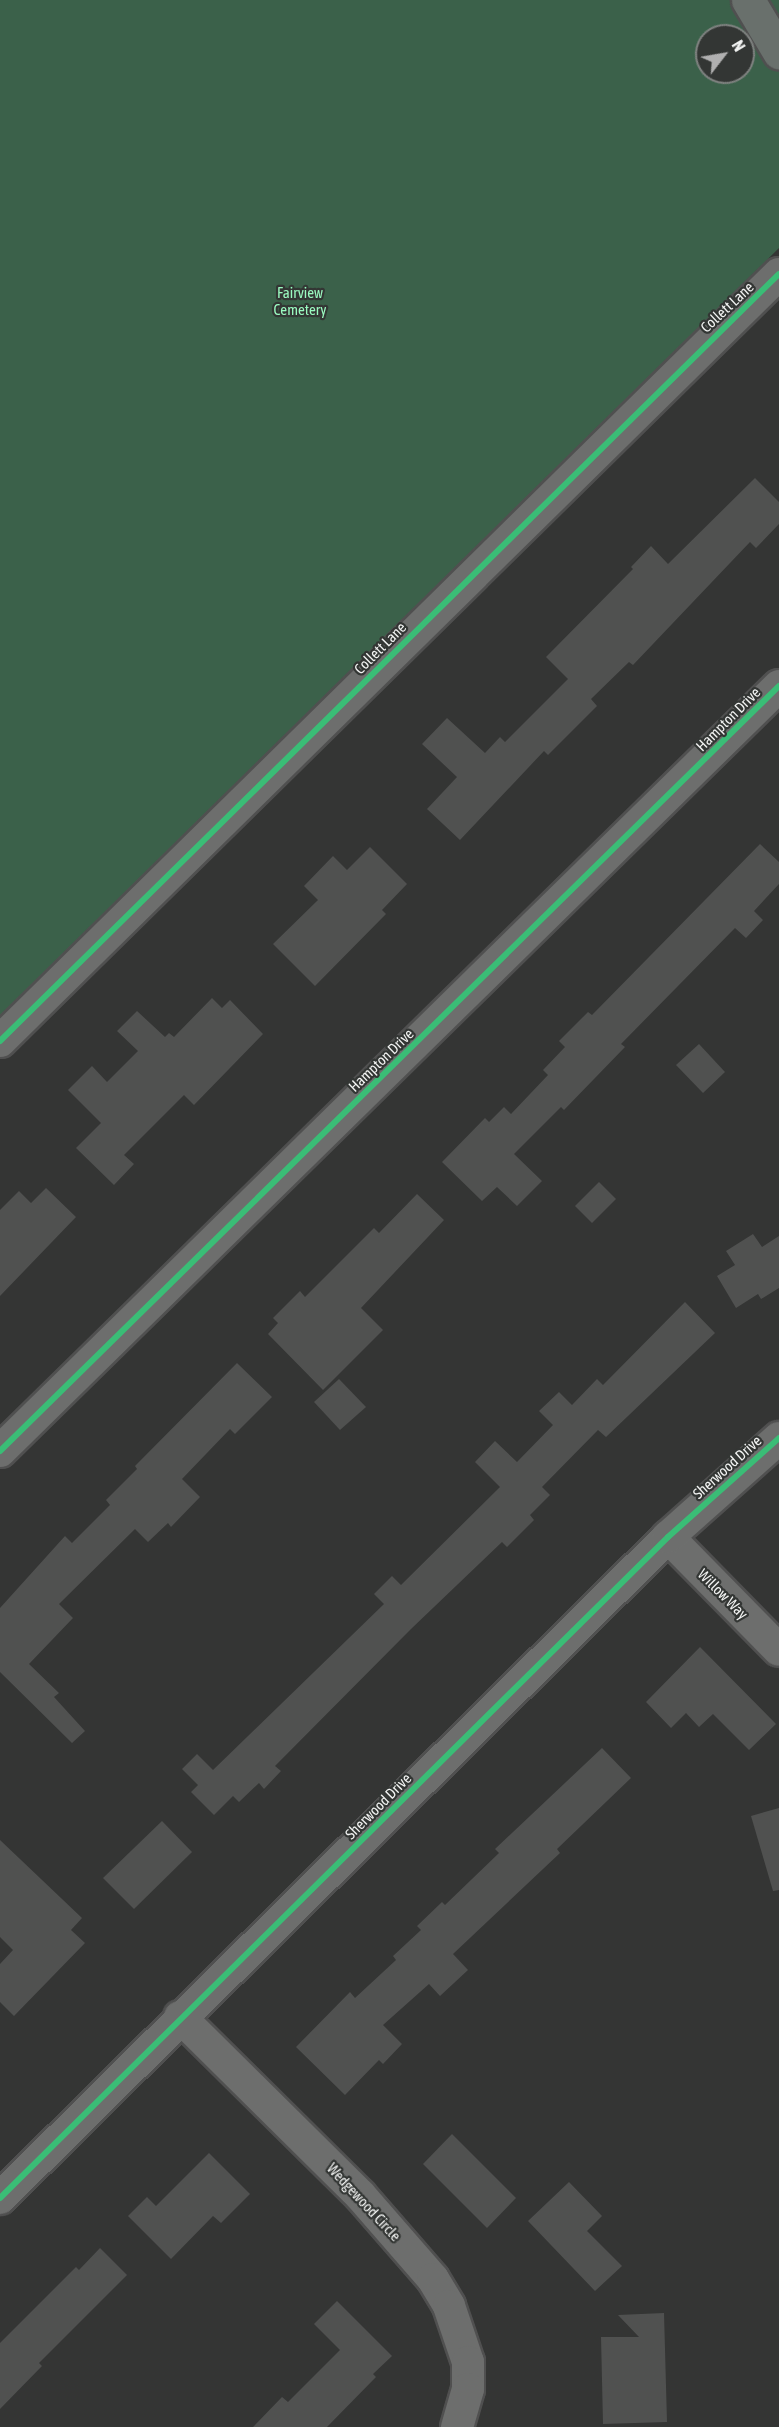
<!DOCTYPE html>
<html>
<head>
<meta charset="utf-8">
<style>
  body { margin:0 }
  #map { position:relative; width:779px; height:2427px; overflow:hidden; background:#343534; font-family:"Asap Condensed",sans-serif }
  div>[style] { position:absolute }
  .green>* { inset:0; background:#3b614a }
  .building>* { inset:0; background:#505150 }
  .roads { filter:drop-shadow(2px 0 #505050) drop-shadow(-2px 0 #505050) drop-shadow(0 2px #505050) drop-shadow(0 -2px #505050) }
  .minor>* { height:32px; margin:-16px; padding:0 16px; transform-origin:16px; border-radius:16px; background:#6d6e6d }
  .major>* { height:33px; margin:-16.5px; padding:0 16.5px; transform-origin:16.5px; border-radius:16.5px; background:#69706c }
  .cycleway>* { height:6px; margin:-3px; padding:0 3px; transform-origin:3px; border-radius:3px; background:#3abd76 }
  span { translate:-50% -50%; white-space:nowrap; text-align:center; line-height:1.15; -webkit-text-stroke:4.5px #333634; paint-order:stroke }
  .park-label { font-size:15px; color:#9afac0 }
  .street-label { font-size:15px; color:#f2f3f2 }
  .north { position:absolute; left:695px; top:24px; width:60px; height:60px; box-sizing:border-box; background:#333634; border:2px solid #7f8280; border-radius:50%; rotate:59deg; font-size:16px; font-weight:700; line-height:24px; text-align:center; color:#f2f3f2 }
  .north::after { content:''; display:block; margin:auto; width:21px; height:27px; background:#b0b0b0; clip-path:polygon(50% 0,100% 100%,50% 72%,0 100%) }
</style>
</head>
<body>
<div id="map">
  <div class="green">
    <div style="clip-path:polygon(evenodd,0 0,779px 0,779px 248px,0 1018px,0 0,707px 36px,743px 36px,743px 72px,707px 72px,707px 36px)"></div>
  </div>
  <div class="building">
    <div style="clip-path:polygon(755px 478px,779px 502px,779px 524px,756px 548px,750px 542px,633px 665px,629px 662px,591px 699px,597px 706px,548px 755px,544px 751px,460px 840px,427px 809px,457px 777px,422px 744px,447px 718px,485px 753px,500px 737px,505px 742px,568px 679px,546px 657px,633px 569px,631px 567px,651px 546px,668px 564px)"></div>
    <div style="clip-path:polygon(760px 844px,779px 862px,779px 884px,754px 911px,763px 920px,746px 938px,735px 928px,621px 1044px,625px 1047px,564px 1110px,561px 1107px,514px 1154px,542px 1181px,517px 1206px,497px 1187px,482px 1201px,442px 1162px,485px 1118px,489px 1122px,504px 1107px,511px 1114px,548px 1075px,543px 1070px,565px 1047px,559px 1041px,588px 1012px,592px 1015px)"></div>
    <div style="clip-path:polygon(370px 847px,407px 884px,382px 910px,386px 914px,315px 986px,273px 944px,318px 900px,304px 886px,333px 856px,347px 870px)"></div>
    <div style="clip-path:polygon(212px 998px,222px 1008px,230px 1000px,263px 1034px,194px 1105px,184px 1095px,124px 1155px,134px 1164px,114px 1185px,76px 1148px,101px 1123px,68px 1090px,92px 1066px,107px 1082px,138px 1051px,117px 1031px,137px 1011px,165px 1037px,169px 1033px,174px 1037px)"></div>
    <div style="clip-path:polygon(699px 1044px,725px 1072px,703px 1093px,676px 1065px)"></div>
    <div style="clip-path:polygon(599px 1182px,616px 1199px,592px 1223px,575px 1206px)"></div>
    <div style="clip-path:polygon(46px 1188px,76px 1217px,0 1296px,0 1210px,19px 1191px,31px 1203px)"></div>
    <div style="clip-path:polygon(417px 1194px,444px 1220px,361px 1308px,383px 1330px,323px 1390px,268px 1334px,278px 1323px,273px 1318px,300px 1291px,305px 1297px,374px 1228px,379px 1233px)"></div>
    <div style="clip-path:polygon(753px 1234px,762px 1247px,779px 1236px,779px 1288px,761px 1299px,758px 1294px,736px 1308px,717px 1276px,735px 1265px,726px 1251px)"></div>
    <div style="clip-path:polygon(685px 1302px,715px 1333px,606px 1437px,598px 1430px,542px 1487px,550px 1495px,530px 1515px,534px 1520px,507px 1547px,502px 1542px,411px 1629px,275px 1766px,281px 1771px,264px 1789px,259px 1783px,239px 1802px,233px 1796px,214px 1815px,191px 1792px,198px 1785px,182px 1769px,197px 1754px,213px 1770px,384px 1604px,374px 1594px,392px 1576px,401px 1585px,500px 1487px,475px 1462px,495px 1441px,517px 1462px,553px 1425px,539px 1411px,559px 1392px,572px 1405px,597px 1379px,603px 1385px)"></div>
    <div style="clip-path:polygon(237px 1363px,272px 1397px,235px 1434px,230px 1429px,182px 1479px,200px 1497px,171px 1527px,168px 1523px,148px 1542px,135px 1529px,59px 1604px,73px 1618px,29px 1664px,59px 1693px,54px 1697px,85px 1731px,72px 1743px,0 1672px,0 1608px,65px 1536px,72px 1543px,110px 1505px,106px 1500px,137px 1469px,135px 1466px)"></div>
    <div style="clip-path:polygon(339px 1379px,366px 1407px,340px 1430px,314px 1402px)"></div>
    <div style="clip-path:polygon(700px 1647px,776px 1724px,749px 1750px,713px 1714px,699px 1727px,686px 1713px,671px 1728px,646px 1702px)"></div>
    <div style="clip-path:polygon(602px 1748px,631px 1778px,557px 1849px,560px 1853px,453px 1954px,468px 1970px,440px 1996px,429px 1984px,383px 2025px,402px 2044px,383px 2064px,379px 2060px,345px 2095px,296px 2047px,350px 1992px,355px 1998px,396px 1960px,393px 1956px,421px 1930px,417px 1926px,442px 1902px,445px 1905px,499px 1853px,495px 1849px)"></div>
    <div style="clip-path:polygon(779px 1808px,779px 1890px,773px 1891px,751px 1816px)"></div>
    <div style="clip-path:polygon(162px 1821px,192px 1852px,134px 1909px,103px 1878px)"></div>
    <div style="clip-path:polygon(0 1840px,82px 1918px,71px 1930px,85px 1943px,14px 2016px,0 2002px,0 1964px,13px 1950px,0 1937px)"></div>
    <div style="clip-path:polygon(452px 2134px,516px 2198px,487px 2228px,423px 2164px)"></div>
    <div style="clip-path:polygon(209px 2153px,250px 2194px,221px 2223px,213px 2216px,171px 2259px,128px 2216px,147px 2197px,156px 2206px)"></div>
    <div style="clip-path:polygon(569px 2182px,602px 2216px,587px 2231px,622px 2266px,595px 2291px,528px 2221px)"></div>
    <div style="clip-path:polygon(100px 2248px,127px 2275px,39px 2363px,42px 2366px,0 2409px,0 2343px,76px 2267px,79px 2270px)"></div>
    <div style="clip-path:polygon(337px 2301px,392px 2356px,373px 2374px,376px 2377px,327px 2427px,253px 2427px,282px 2397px,288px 2402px,340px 2350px,314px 2324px)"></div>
    <div style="clip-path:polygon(664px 2313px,667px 2422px,603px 2424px,601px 2337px,639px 2337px,618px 2315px)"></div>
  </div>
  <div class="roads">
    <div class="minor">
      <div style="left:0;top:1041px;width:1093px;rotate:-44.56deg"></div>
      <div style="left:0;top:1451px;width:1092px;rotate:-44.48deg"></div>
      <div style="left:668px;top:1537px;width:158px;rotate:45.5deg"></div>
      <div style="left:180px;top:2017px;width:253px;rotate:44.7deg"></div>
      <div style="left:360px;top:2195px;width:111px;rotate:49deg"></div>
      <div style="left:433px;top:2279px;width:31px;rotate:59deg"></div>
      <div style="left:449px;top:2306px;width:59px;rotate:71.3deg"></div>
      <div style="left:468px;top:2362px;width:27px;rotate:90deg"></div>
      <div style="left:468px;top:2389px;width:40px;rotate:106deg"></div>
      <div style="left:0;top:2198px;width:940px;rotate:-44.7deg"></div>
      <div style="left:668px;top:1537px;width:149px;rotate:-41.7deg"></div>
    </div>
    <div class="major">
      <div style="left:748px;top:0;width:61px;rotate:59.2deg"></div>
    </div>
  </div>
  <div class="cycleway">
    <div style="left:0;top:1041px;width:1093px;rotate:-44.56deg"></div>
    <div style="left:0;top:1451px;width:1092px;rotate:-44.48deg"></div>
    <div style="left:0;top:2198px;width:940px;rotate:-44.7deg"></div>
    <div style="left:668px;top:1537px;width:149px;rotate:-41.7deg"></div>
  </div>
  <div class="park-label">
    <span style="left:300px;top:301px">Fairview<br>Cemetery</span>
  </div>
  <div class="street-label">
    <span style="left:727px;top:307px;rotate:-43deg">Collett Lane</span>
    <span style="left:380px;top:648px;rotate:-45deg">Collett Lane</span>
    <span style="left:728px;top:719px;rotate:-45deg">Hampton Drive</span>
    <span style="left:381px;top:1060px;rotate:-44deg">Hampton Drive</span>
    <span style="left:727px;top:1467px;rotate:-42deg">Sherwood Drive</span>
    <span style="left:723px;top:1594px;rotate:45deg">Willow Way</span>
    <span style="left:378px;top:1806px;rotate:-45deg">Sherwood Drive</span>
    <span style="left:364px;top:2202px;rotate:47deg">Wedgewood Circle</span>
  </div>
  <div class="north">N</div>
</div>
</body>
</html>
